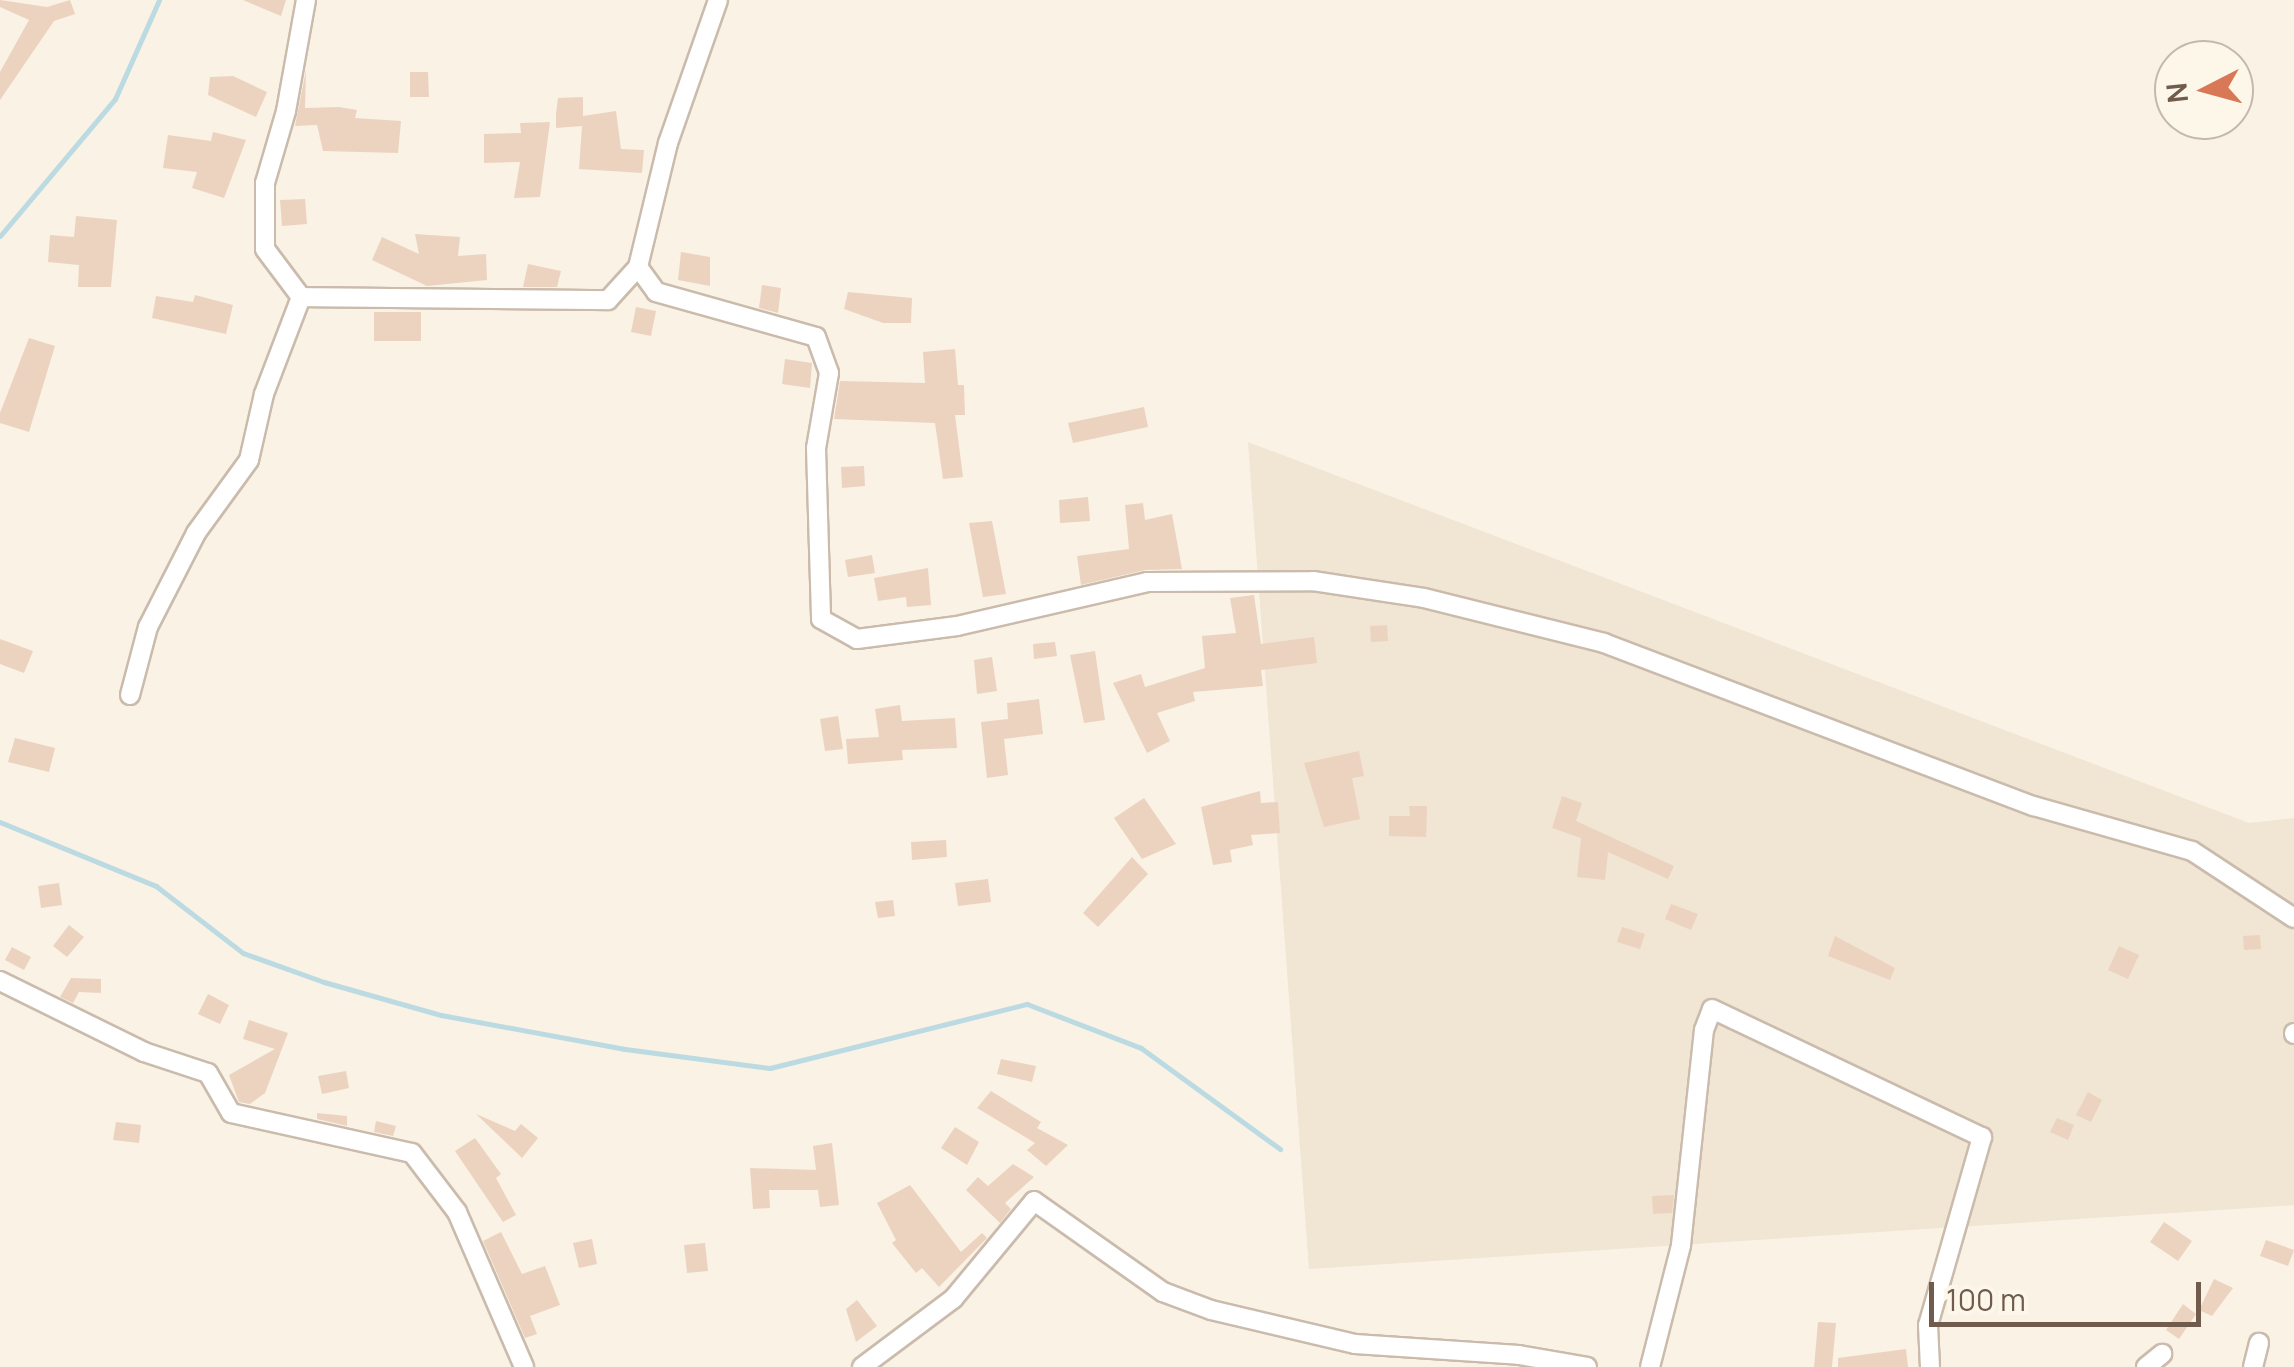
<!DOCTYPE html>
<html>
<head>
<meta charset="utf-8">
<style>
  body { margin:0 }
  #map { position:relative; width:2294px; height:1367px; overflow:hidden; background:#faf2e5; font-family:Manrope,sans-serif }
  div>[style] { position:absolute }
  .residential>* { inset:0; background:#f1e5d4 }
  .stream>* { height:5px; margin:-2.5px; padding:0 2.5px; transform-origin:2.5px; border-radius:2.5px; background:#bbdae1 }
  .building>* { inset:0; background:#ecd3bf }
  .roads { filter:drop-shadow(2px 0 #cabbac) drop-shadow(-2px 0 #cabbac) drop-shadow(0 2px #cabbac) drop-shadow(0 -2px #cabbac) }
  .street>* { height:18px; margin:-9px; padding:0 9px; transform-origin:9px; border-radius:9px; background:#fff }
  span { translate:-50% -50%; white-space:nowrap; text-align:center; line-height:1.15; -webkit-text-stroke:8px #fdf7ea; paint-order:stroke }
  .north { position:absolute; left:2154px; top:40px; width:100px; height:100px; box-sizing:border-box; background:#fdf7ea; border:2px solid #c5b9ab; border-radius:50%; rotate:264deg; font-size:28px; font-weight:700; line-height:40px; text-align:center; color:#705b4d }
  .north::after { content:''; display:block; margin:auto; width:35px; height:45px; background:#d87856; clip-path:polygon(50% 0,100% 100%,50% 72%,0 100%) }
  .scale { position:absolute; left:1929px; top:1282px; width:272px; height:45px; box-sizing:border-box; border:5px solid #705b4d; border-top:0; padding-left:12px; font-size:30px; line-height:35px; white-space:nowrap; color:#705b4d; -webkit-text-stroke:8px #fdf7ea; paint-order:stroke }
</style>
</head>
<body>
<div id="map">
  <div class="residential">
    <div style="clip-path:polygon(1248px 442px,2249px 823px,2294px 818px,2294px 1205px,1309px 1269px)"></div>
  </div>
  <div class="stream">
    <div style="left:0;top:236px;width:179px;rotate:-50deg"></div>
    <div style="left:115px;top:99px;width:108px;rotate:-66deg"></div>
    <div style="left:0;top:822px;width:169px;rotate:22.3deg"></div>
    <div style="left:156px;top:886px;width:110px;rotate:37.6deg"></div>
    <div style="left:243px;top:953px;width:86px;rotate:19.7deg"></div>
    <div style="left:324px;top:982px;width:122px;rotate:15.8deg"></div>
    <div style="left:441px;top:1015px;width:187px;rotate:10.5deg"></div>
    <div style="left:625px;top:1049px;width:146px;rotate:7.5deg"></div>
    <div style="left:770px;top:1068px;width:265px;rotate:-14deg"></div>
    <div style="left:1027px;top:1004px;width:122px;rotate:21.1deg"></div>
    <div style="left:1141px;top:1048px;width:172px;rotate:36deg"></div>
  </div>
  <div class="building">
    <div style="clip-path:polygon(0 0,47px 7px,70px 0,75px 14px,54px 21px,0 100px,0 72px,29px 20px,0 7px)"></div>
    <div style="clip-path:polygon(243px 0,286px 0,281px 16px)"></div>
    <div style="clip-path:polygon(306px 70px,305px 108px,339px 107px,357px 110px,355px 118px,401px 121px,398px 153px,323px 151px,317px 125px,295px 126px)"></div>
    <div style="clip-path:polygon(410px 72px,428px 72px,429px 97px,410px 97px)"></div>
    <div style="clip-path:polygon(233px 76px,267px 92px,256px 117px,208px 95px,210px 77px)"></div>
    <div style="clip-path:polygon(583px 97px,583px 116px,616px 111px,621px 149px,644px 150px,642px 173px,579px 169px,582px 126px,556px 128px,556px 114px,558px 98px)"></div>
    <div style="clip-path:polygon(550px 122px,540px 197px,514px 198px,520px 162px,484px 163px,484px 134px,521px 133px,520px 123px)"></div>
    <div style="clip-path:polygon(213px 132px,246px 140px,224px 198px,192px 188px,197px 172px,163px 168px,168px 135px,211px 141px)"></div>
    <div style="clip-path:polygon(305px 199px,307px 224px,282px 226px,280px 200px)"></div>
    <div style="clip-path:polygon(76px 216px,117px 220px,111px 287px,78px 287px,79px 265px,48px 262px,50px 235px,74px 237px)"></div>
    <div style="clip-path:polygon(415px 234px,460px 237px,458px 256px,486px 254px,487px 280px,427px 286px,372px 260px,382px 237px,419px 254px)"></div>
    <div style="clip-path:polygon(681px 252px,710px 257px,710px 286px,678px 280px)"></div>
    <div style="clip-path:polygon(528px 264px,561px 271px,557px 287px,523px 287px)"></div>
    <div style="clip-path:polygon(762px 285px,781px 288px,778px 313px,759px 308px)"></div>
    <div style="clip-path:polygon(848px 292px,912px 298px,911px 323px,883px 323px,844px 309px)"></div>
    <div style="clip-path:polygon(195px 295px,233px 305px,226px 334px,152px 318px,156px 296px,193px 302px)"></div>
    <div style="clip-path:polygon(636px 307px,656px 311px,651px 336px,631px 332px)"></div>
    <div style="clip-path:polygon(374px 312px,421px 312px,421px 341px,374px 341px)"></div>
    <div style="clip-path:polygon(29px 338px,55px 346px,29px 432px,0 423px,0 413px)"></div>
    <div style="clip-path:polygon(955px 349px,958px 385px,964px 385px,965px 415px,955px 415px,963px 477px,943px 479px,935px 423px,834px 419px,840px 381px,925px 383px,923px 352px)"></div>
    <div style="clip-path:polygon(785px 359px,812px 363px,810px 388px,782px 384px)"></div>
    <div style="clip-path:polygon(1144px 407px,1148px 427px,1073px 443px,1068px 423px)"></div>
    <div style="clip-path:polygon(864px 466px,865px 486px,842px 488px,841px 467px)"></div>
    <div style="clip-path:polygon(1088px 497px,1090px 521px,1060px 523px,1059px 500px)"></div>
    <div style="clip-path:polygon(1143px 503px,1145px 520px,1172px 514px,1182px 569px,1145px 570px,1081px 585px,1077px 556px,1129px 549px,1125px 505px)"></div>
    <div style="clip-path:polygon(992px 521px,1006px 594px,983px 597px,969px 523px)"></div>
    <div style="clip-path:polygon(872px 555px,875px 573px,848px 577px,845px 560px)"></div>
    <div style="clip-path:polygon(928px 568px,931px 605px,907px 607px,906px 597px,878px 601px,874px 578px)"></div>
    <div style="clip-path:polygon(1254px 595px,1261px 644px,1314px 637px,1317px 663px,1261px 670px,1263px 686px,1193px 692px,1195px 701px,1157px 713px,1170px 741px,1147px 753px,1113px 683px,1141px 674px,1145px 687px,1205px 668px,1202px 636px,1236px 633px,1230px 598px)"></div>
    <div style="clip-path:polygon(1387px 625px,1388px 641px,1371px 642px,1370px 626px)"></div>
    <div style="clip-path:polygon(0 639px,33px 651px,24px 673px,0 664px)"></div>
    <div style="clip-path:polygon(1055px 642px,1057px 656px,1034px 659px,1033px 644px)"></div>
    <div style="clip-path:polygon(1095px 651px,1105px 720px,1084px 723px,1070px 655px)"></div>
    <div style="clip-path:polygon(992px 657px,997px 691px,977px 694px,974px 660px)"></div>
    <div style="clip-path:polygon(1039px 699px,1043px 734px,1004px 739px,1008px 775px,987px 778px,981px 722px,1008px 719px,1007px 703px)"></div>
    <div style="clip-path:polygon(900px 705px,902px 721px,955px 718px,957px 748px,902px 750px,903px 760px,848px 764px,846px 739px,879px 737px,875px 709px)"></div>
    <div style="clip-path:polygon(838px 716px,843px 749px,825px 751px,820px 719px)"></div>
    <div style="clip-path:polygon(15px 738px,55px 748px,49px 772px,8px 762px)"></div>
    <div style="clip-path:polygon(1359px 751px,1364px 776px,1352px 778px,1360px 819px,1324px 827px,1304px 763px)"></div>
    <div style="clip-path:polygon(1260px 791px,1261px 803px,1278px 802px,1280px 833px,1251px 835px,1253px 845px,1230px 850px,1232px 862px,1213px 865px,1201px 807px)"></div>
    <div style="clip-path:polygon(1562px 796px,1582px 803px,1576px 821px,1674px 866px,1668px 879px,1608px 852px,1605px 880px,1577px 877px,1581px 838px,1552px 828px)"></div>
    <div style="clip-path:polygon(1144px 798px,1176px 844px,1142px 859px,1114px 818px)"></div>
    <div style="clip-path:polygon(1409px 806px,1427px 806px,1426px 837px,1389px 836px,1389px 816px,1410px 816px)"></div>
    <div style="clip-path:polygon(946px 840px,947px 857px,912px 860px,911px 842px)"></div>
    <div style="clip-path:polygon(1132px 857px,1148px 874px,1098px 927px,1083px 913px)"></div>
    <div style="clip-path:polygon(988px 879px,991px 902px,958px 906px,955px 883px)"></div>
    <div style="clip-path:polygon(59px 883px,62px 905px,41px 908px,38px 886px)"></div>
    <div style="clip-path:polygon(893px 900px,895px 916px,878px 918px,875px 902px)"></div>
    <div style="clip-path:polygon(1671px 904px,1698px 914px,1691px 930px,1665px 919px)"></div>
    <div style="clip-path:polygon(69px 925px,84px 937px,67px 957px,53px 946px)"></div>
    <div style="clip-path:polygon(1622px 927px,1645px 934px,1640px 949px,1617px 942px)"></div>
    <div style="clip-path:polygon(2260px 935px,2261px 949px,2244px 950px,2243px 936px)"></div>
    <div style="clip-path:polygon(1835px 936px,1895px 968px,1890px 980px,1828px 956px)"></div>
    <div style="clip-path:polygon(2119px 946px,2139px 955px,2128px 979px,2108px 970px)"></div>
    <div style="clip-path:polygon(12px 947px,31px 957px,24px 970px,5px 960px)"></div>
    <div style="clip-path:polygon(71px 978px,101px 979px,101px 993px,79px 992px,73px 1003px,60px 997px)"></div>
    <div style="clip-path:polygon(208px 994px,229px 1005px,220px 1024px,198px 1014px)"></div>
    <div style="clip-path:polygon(249px 1020px,288px 1033px,265px 1093px,250px 1104px,239px 1102px,229px 1075px,275px 1049px,243px 1039px)"></div>
    <div style="clip-path:polygon(1001px 1059px,1036px 1066px,1032px 1082px,997px 1074px)"></div>
    <div style="clip-path:polygon(346px 1071px,349px 1088px,322px 1094px,318px 1076px)"></div>
    <div style="clip-path:polygon(991px 1091px,1041px 1122px,1037px 1128px,1068px 1145px,1046px 1166px,1027px 1150px,1035px 1143px,977px 1108px)"></div>
    <div style="clip-path:polygon(2088px 1092px,2102px 1100px,2091px 1122px,2076px 1115px)"></div>
    <div style="clip-path:polygon(317px 1113px,347px 1116px,347px 1126px,317px 1119px)"></div>
    <div style="clip-path:polygon(476px 1114px,515px 1131px,521px 1124px,538px 1138px,522px 1158px)"></div>
    <div style="clip-path:polygon(2057px 1118px,2074px 1125px,2068px 1140px,2050px 1132px)"></div>
    <div style="clip-path:polygon(376px 1121px,396px 1126px,393px 1136px,374px 1132px)"></div>
    <div style="clip-path:polygon(116px 1122px,141px 1125px,139px 1143px,113px 1140px)"></div>
    <div style="clip-path:polygon(955px 1127px,979px 1142px,967px 1165px,941px 1148px)"></div>
    <div style="clip-path:polygon(475px 1138px,501px 1174px,496px 1178px,516px 1215px,503px 1222px,455px 1151px)"></div>
    <div style="clip-path:polygon(832px 1143px,839px 1205px,820px 1207px,818px 1190px,769px 1190px,770px 1208px,753px 1209px,750px 1168px,816px 1170px,813px 1146px)"></div>
    <div style="clip-path:polygon(1013px 1164px,1034px 1177px,1005px 1203px,1011px 1209px,1000px 1223px,966px 1190px,978px 1177px,988px 1186px)"></div>
    <div style="clip-path:polygon(910px 1185px,961px 1252px,982px 1233px,987px 1238px,939px 1287px,922px 1268px,916px 1273px,892px 1243px,896px 1240px,877px 1203px)"></div>
    <div style="clip-path:polygon(1674px 1195px,1672px 1213px,1653px 1214px,1652px 1196px)"></div>
    <div style="clip-path:polygon(2164px 1222px,2192px 1241px,2178px 1261px,2150px 1242px)"></div>
    <div style="clip-path:polygon(501px 1232px,522px 1274px,545px 1266px,560px 1305px,530px 1316px,537px 1334px,525px 1338px,483px 1241px)"></div>
    <div style="clip-path:polygon(592px 1239px,597px 1264px,579px 1268px,573px 1243px)"></div>
    <div style="clip-path:polygon(2266px 1240px,2294px 1250px,2288px 1266px,2260px 1256px)"></div>
    <div style="clip-path:polygon(705px 1243px,708px 1271px,687px 1273px,684px 1245px)"></div>
    <div style="clip-path:polygon(2214px 1279px,2233px 1288px,2212px 1316px,2199px 1310px)"></div>
    <div style="clip-path:polygon(857px 1300px,877px 1326px,856px 1342px,846px 1309px)"></div>
    <div style="clip-path:polygon(2183px 1304px,2196px 1314px,2179px 1339px,2166px 1330px)"></div>
    <div style="clip-path:polygon(1818px 1322px,1836px 1323px,1832px 1367px,1814px 1367px)"></div>
    <div style="clip-path:polygon(1906px 1349px,1908px 1367px,1838px 1367px,1838px 1358px)"></div>
  </div>
  <div class="roads">
    <div class="street">
      <div style="left:638px;top:267px;width:31px;rotate:54deg"></div>
      <div style="left:656px;top:292px;width:166px;rotate:15.7deg"></div>
      <div style="left:816px;top:337px;width:38px;rotate:70deg"></div>
      <div style="left:829px;top:373px;width:76px;rotate:99.8deg"></div>
      <div style="left:816px;top:448px;width:171px;rotate:88.3deg"></div>
      <div style="left:821px;top:619px;width:41px;rotate:29.1deg"></div>
      <div style="left:857px;top:639px;width:101px;rotate:-7.4deg"></div>
      <div style="left:957px;top:626px;width:195px;rotate:-13deg"></div>
      <div style="left:1147px;top:582px;width:166px;rotate:-0.3deg"></div>
      <div style="left:1313px;top:581px;width:112px;rotate:8.7deg"></div>
      <div style="left:1424px;top:598px;width:186px;rotate:14deg"></div>
      <div style="left:1604px;top:643px;width:460px;rotate:20.8deg"></div>
      <div style="left:2034px;top:806px;width:164px;rotate:15.9deg"></div>
      <div style="left:2192px;top:851px;width:122px;rotate:33.3deg"></div>
      <div style="left:301px;top:297px;width:60px;rotate:-126.9deg"></div>
      <div style="left:265px;top:249px;width:66px;rotate:-90deg"></div>
      <div style="left:265px;top:183px;width:75px;rotate:-73.7deg"></div>
      <div style="left:286px;top:111px;width:113px;rotate:-79.8deg"></div>
      <div style="left:130px;top:695px;width:70px;rotate:-75.2deg"></div>
      <div style="left:148px;top:627px;width:106px;rotate:-62.9deg"></div>
      <div style="left:196px;top:533px;width:90px;rotate:-54deg"></div>
      <div style="left:249px;top:460px;width:68px;rotate:-77.2deg"></div>
      <div style="left:264px;top:394px;width:104px;rotate:-69.1deg"></div>
      <div style="left:301px;top:297px;width:307px;rotate:0.6deg"></div>
      <div style="left:608px;top:300px;width:45px;rotate:-47.7deg"></div>
      <div style="left:638px;top:267px;width:128px;rotate:-76.4deg"></div>
      <div style="left:668px;top:143px;width:151px;rotate:-70.7deg"></div>
      <div style="left:0;top:981px;width:161px;rotate:26.2deg"></div>
      <div style="left:144px;top:1052px;width:67px;rotate:18.2deg"></div>
      <div style="left:208px;top:1073px;width:46px;rotate:60.1deg"></div>
      <div style="left:231px;top:1113px;width:185px;rotate:12.5deg"></div>
      <div style="left:412px;top:1153px;width:74px;rotate:52.7deg"></div>
      <div style="left:457px;top:1212px;width:169px;rotate:66.6deg"></div>
      <div style="left:2294px;top:1033px;width:1px;rotate:90deg"></div>
      <div style="left:862px;top:1367px;width:114px;rotate:-36.8deg"></div>
      <div style="left:953px;top:1299px;width:127px;rotate:-50.4deg"></div>
      <div style="left:1034px;top:1201px;width:158px;rotate:35.2deg"></div>
      <div style="left:1163px;top:1292px;width:51px;rotate:20.6deg"></div>
      <div style="left:1211px;top:1310px;width:148px;rotate:13.3deg"></div>
      <div style="left:1355px;top:1344px;width:164px;rotate:3.8deg"></div>
      <div style="left:1519px;top:1355px;width:69px;rotate:10deg"></div>
      <div style="left:1650px;top:1367px;width:126px;rotate:-75.7deg"></div>
      <div style="left:1681px;top:1245px;width:216px;rotate:-83.9deg"></div>
      <div style="left:1704px;top:1030px;width:22px;rotate:-69deg"></div>
      <div style="left:1712px;top:1009px;width:299px;rotate:25.4deg"></div>
      <div style="left:1982px;top:1137px;width:196px;rotate:106deg"></div>
      <div style="left:1928px;top:1325px;width:42px;rotate:87.3deg"></div>
      <div style="left:2146px;top:1367px;width:21px;rotate:-39deg"></div>
      <div style="left:2253px;top:1367px;width:25px;rotate:-76deg"></div>
    </div>
  </div>
  <div class="north">N</div>
  <div class="scale">100 m</div>
</div>
</body>
</html>
